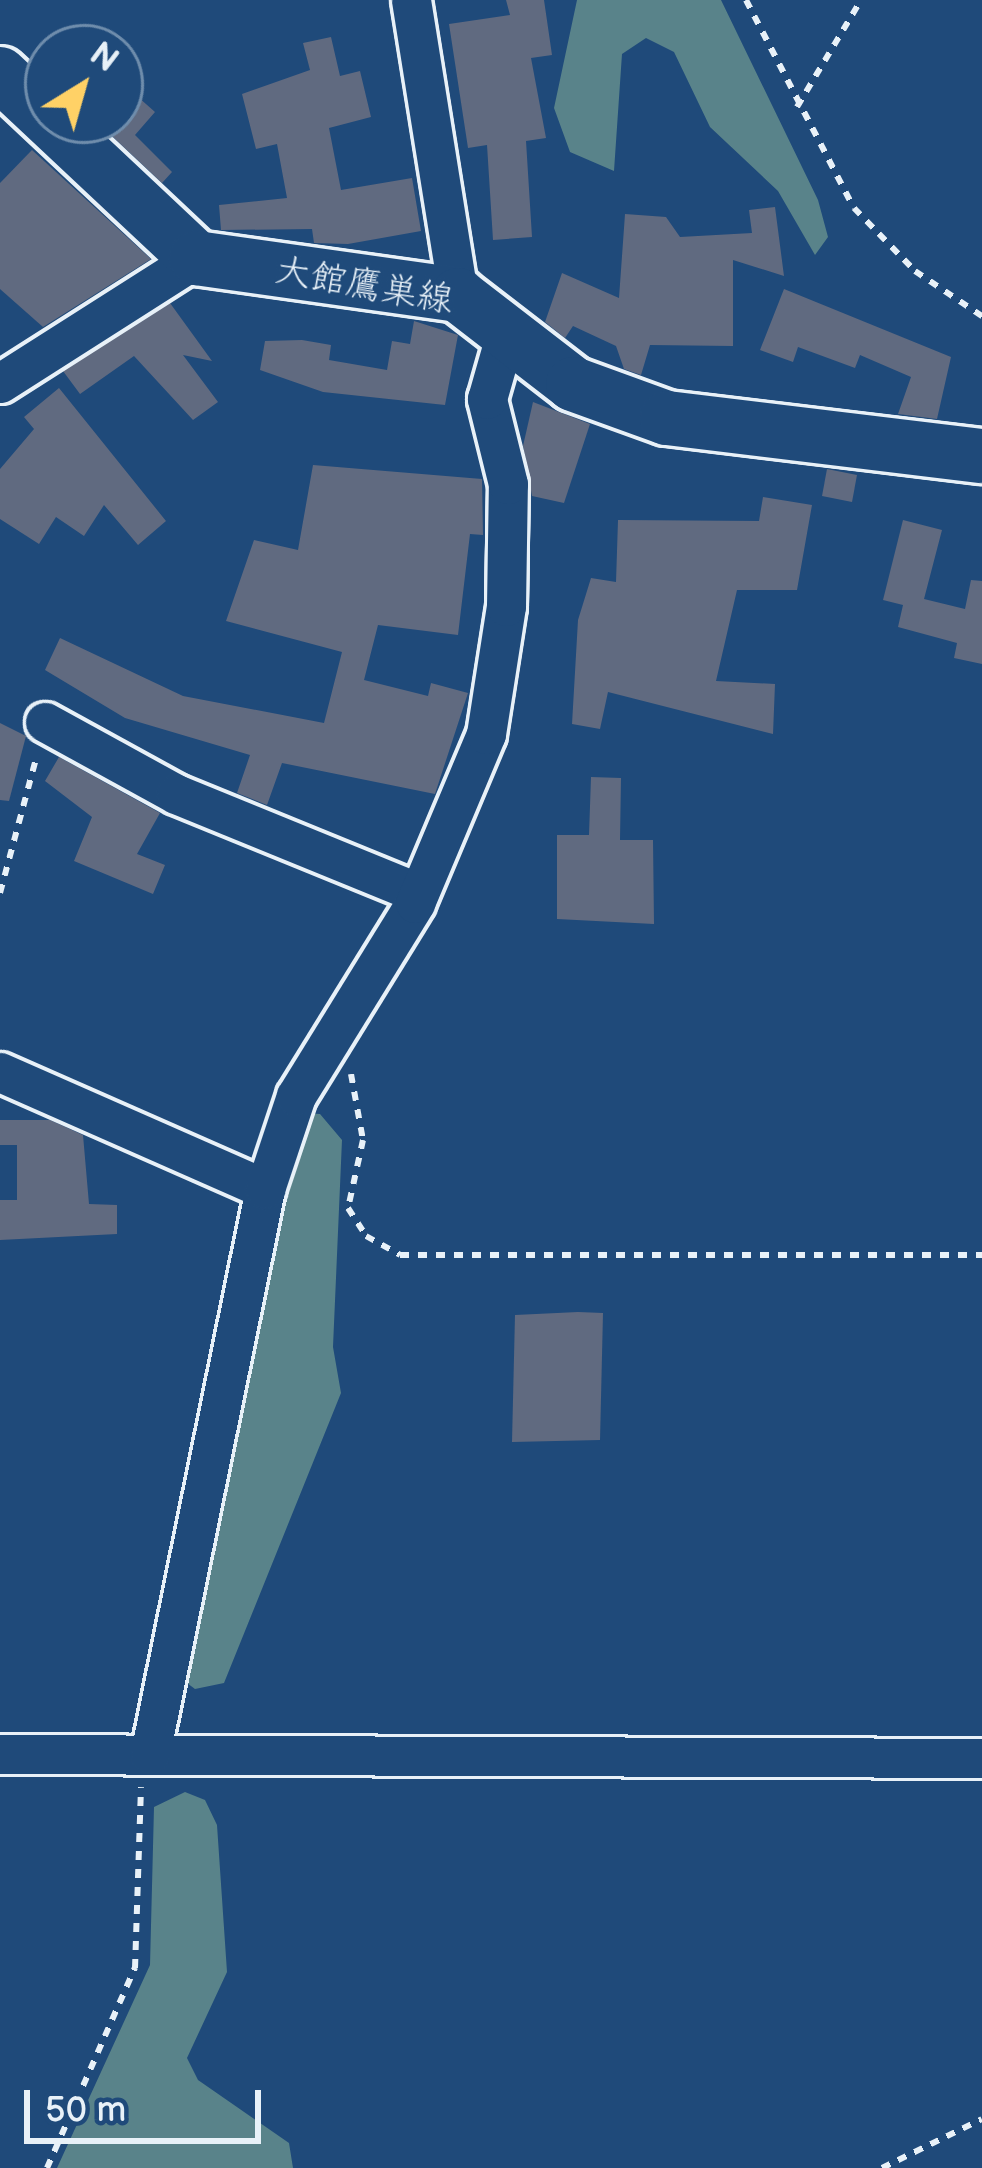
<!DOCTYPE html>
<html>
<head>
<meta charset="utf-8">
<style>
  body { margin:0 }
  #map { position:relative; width:982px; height:2168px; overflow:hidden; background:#1f4a7a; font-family:"Balsamiq Sans","Klee One",sans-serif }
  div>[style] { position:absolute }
  .green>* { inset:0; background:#59838a }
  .building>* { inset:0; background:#606a80 }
  .path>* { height:6px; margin-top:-3px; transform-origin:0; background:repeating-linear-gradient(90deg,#e8f1f8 0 9px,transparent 0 18px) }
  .roads { filter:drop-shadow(3px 0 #e8f1f8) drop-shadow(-3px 0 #e8f1f8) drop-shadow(0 3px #e8f1f8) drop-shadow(0 -3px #e8f1f8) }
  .street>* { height:39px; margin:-19.5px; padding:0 19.5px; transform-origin:19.5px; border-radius:19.5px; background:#1f4a7a }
  .secondary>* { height:54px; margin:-27px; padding:0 27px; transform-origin:27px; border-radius:27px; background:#1f4a7a }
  span { translate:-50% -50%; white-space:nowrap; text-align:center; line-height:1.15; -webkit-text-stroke:9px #1f4a7a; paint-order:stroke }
  .street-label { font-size:36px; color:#e8f1f8 }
  .north { position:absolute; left:24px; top:24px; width:120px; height:120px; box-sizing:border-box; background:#1f4a7a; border:3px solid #6f8dac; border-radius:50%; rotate:37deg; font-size:33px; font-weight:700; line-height:48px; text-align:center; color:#e8f1f8 }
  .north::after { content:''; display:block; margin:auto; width:42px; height:54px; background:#ffd166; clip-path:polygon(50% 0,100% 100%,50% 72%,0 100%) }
  .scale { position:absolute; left:24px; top:2090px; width:237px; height:54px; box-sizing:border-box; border:6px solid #e8f1f8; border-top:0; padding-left:15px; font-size:36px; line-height:42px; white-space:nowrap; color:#e8f1f8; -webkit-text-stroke:9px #1f4a7a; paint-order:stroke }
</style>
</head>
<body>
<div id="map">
  <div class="green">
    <div style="clip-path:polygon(577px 0,721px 0,818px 200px,828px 237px,815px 255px,778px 191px,710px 127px,674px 52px,646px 38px,622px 54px,614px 171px,570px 152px,554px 108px)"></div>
    <div style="clip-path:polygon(303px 1113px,320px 1114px,342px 1140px,333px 1347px,341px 1393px,224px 1683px,195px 1689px,183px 1680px,186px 1650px)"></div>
    <div style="clip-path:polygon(185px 1792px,205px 1800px,217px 1825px,227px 1972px,187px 2058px,198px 2080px,289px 2143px,293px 2168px,57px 2168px,150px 1965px,154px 1807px)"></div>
  </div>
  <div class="building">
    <div style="clip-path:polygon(506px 0,544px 0,552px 55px,531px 58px,546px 138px,526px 141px,532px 237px,493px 240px,487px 145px,468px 148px,449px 24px,510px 15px)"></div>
    <div style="clip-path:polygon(331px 37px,340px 76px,360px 71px,371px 117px,329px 128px,341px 190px,412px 178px,421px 231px,348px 244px,314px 243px,312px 229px,221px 230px,219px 205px,287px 198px,277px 144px,256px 149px,242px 94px,310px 70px,303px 43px)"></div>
    <div style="clip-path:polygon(120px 81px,155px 112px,135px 135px,172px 172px,162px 183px,95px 120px,120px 120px)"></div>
    <div style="clip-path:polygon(32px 150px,151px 259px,43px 327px,0 289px,0 183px)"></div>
    <div style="clip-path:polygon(775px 207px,784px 276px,733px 260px,733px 346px,650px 345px,641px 375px,624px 369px,616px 346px,573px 326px,565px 338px,545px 322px,562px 273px,619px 298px,625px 214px,666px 217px,680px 237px,752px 233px,749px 210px)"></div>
    <div style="clip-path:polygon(784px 289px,951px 357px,937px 419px,898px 414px,911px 377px,860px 355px,855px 368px,798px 347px,793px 362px,760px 350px)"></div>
    <div style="clip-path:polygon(170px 303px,212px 361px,183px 355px,218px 402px,193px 420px,134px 356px,80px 394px,63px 371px)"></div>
    <div style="clip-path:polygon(414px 321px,458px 335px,445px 405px,323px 392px,260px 370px,265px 341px,302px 340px,331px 345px,329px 360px,387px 370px,392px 341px,410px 344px)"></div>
    <div style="clip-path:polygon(59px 388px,166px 521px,138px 545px,104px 505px,84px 536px,56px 517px,39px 544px,0 519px,0 469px,34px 429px,24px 417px)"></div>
    <div style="clip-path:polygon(533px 402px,590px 424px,564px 503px,532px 496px,523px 446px)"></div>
    <div style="clip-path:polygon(313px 465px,482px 479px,483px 535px,470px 534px,458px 635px,378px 625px,364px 680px,428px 696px,431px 683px,468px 693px,435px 794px,282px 763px,267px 805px,237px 793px,250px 755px,125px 718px,45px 670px,60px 638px,183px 696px,324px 723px,342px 652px,226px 621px,254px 540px,298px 550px)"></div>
    <div style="clip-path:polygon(827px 469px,857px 475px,852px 502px,822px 496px)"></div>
    <div style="clip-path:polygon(763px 497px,812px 505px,797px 590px,737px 590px,716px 681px,775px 684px,773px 734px,608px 692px,600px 729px,572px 724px,578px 620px,591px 578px,616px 582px,618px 520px,759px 521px)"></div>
    <div style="clip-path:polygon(903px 520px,942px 530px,924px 599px,965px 609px,971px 580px,982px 581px,982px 664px,954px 658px,957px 643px,898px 627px,903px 605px,883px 600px)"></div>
    <div style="clip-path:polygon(0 723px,26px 736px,9px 801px,0 800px)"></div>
    <div style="clip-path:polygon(59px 757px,160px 813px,137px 854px,165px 865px,153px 894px,74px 861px,92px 817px,45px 781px)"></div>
    <div style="clip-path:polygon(591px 777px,621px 778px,620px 840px,653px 840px,654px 924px,557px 919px,557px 835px,589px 835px)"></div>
    <div style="clip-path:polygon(0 1120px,50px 1120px,83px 1135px,89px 1204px,117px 1205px,117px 1234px,0 1240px,0 1200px,17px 1200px,17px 1145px,0 1145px)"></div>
    <div style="clip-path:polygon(578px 1312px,603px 1313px,600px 1440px,512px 1442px,515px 1315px)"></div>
  </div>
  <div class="path">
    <div style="left:746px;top:0;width:234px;rotate:62.6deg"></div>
    <div style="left:854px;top:208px;width:88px;rotate:45.9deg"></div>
    <div style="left:915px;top:271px;width:81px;rotate:33.9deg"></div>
    <div style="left:797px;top:107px;width:125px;rotate:-59.1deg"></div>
    <div style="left:0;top:893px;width:143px;rotate:-75deg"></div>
    <div style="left:351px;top:1074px;width:67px;rotate:79.7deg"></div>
    <div style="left:363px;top:1140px;width:70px;rotate:102.4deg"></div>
    <div style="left:348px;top:1208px;width:33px;rotate:57deg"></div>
    <div style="left:366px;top:1236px;width:39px;rotate:29deg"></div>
    <div style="left:400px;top:1255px;width:582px"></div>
    <div style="left:47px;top:2168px;width:219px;rotate:-66.3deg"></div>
    <div style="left:135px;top:1968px;width:181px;rotate:-88.1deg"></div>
    <div style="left:882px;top:2168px;width:111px;rotate:-26.1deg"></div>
  </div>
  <div class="roads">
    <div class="street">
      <div style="left:411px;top:0;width:299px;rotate:80.9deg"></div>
      <div style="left:0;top:383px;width:232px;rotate:-32.5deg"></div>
      <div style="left:45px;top:722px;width:149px;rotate:28.8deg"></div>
      <div style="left:176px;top:794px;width:262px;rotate:22.2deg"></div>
      <div style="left:0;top:1072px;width:290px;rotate:23.8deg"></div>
      <div style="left:0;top:1754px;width:982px;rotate:0.23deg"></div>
      <div style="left:150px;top:1754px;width:577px;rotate:-78.5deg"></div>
      <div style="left:265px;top:1189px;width:98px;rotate:-71.6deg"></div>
      <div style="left:296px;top:1096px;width:227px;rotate:-58.3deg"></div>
      <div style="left:415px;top:903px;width:183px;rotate:-67.2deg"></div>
      <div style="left:486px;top:734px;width:130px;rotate:-81.1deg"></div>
      <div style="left:506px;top:606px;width:122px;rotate:-89.1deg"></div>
      <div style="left:508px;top:484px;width:88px;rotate:-103.9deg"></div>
      <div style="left:487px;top:399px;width:66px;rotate:-74.1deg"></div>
    </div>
    <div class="secondary">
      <div style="left:0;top:74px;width:269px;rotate:43.2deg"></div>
      <div style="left:196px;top:258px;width:265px;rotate:8deg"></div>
      <div style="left:458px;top:295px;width:145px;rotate:37.7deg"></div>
      <div style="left:573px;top:384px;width:100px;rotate:19.9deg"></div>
      <div style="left:667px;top:418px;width:317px;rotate:6.9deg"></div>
    </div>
  </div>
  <div class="street-label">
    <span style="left:364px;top:286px;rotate:10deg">大館鷹巣線</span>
  </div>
  <div class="north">N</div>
  <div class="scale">50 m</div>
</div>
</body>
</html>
